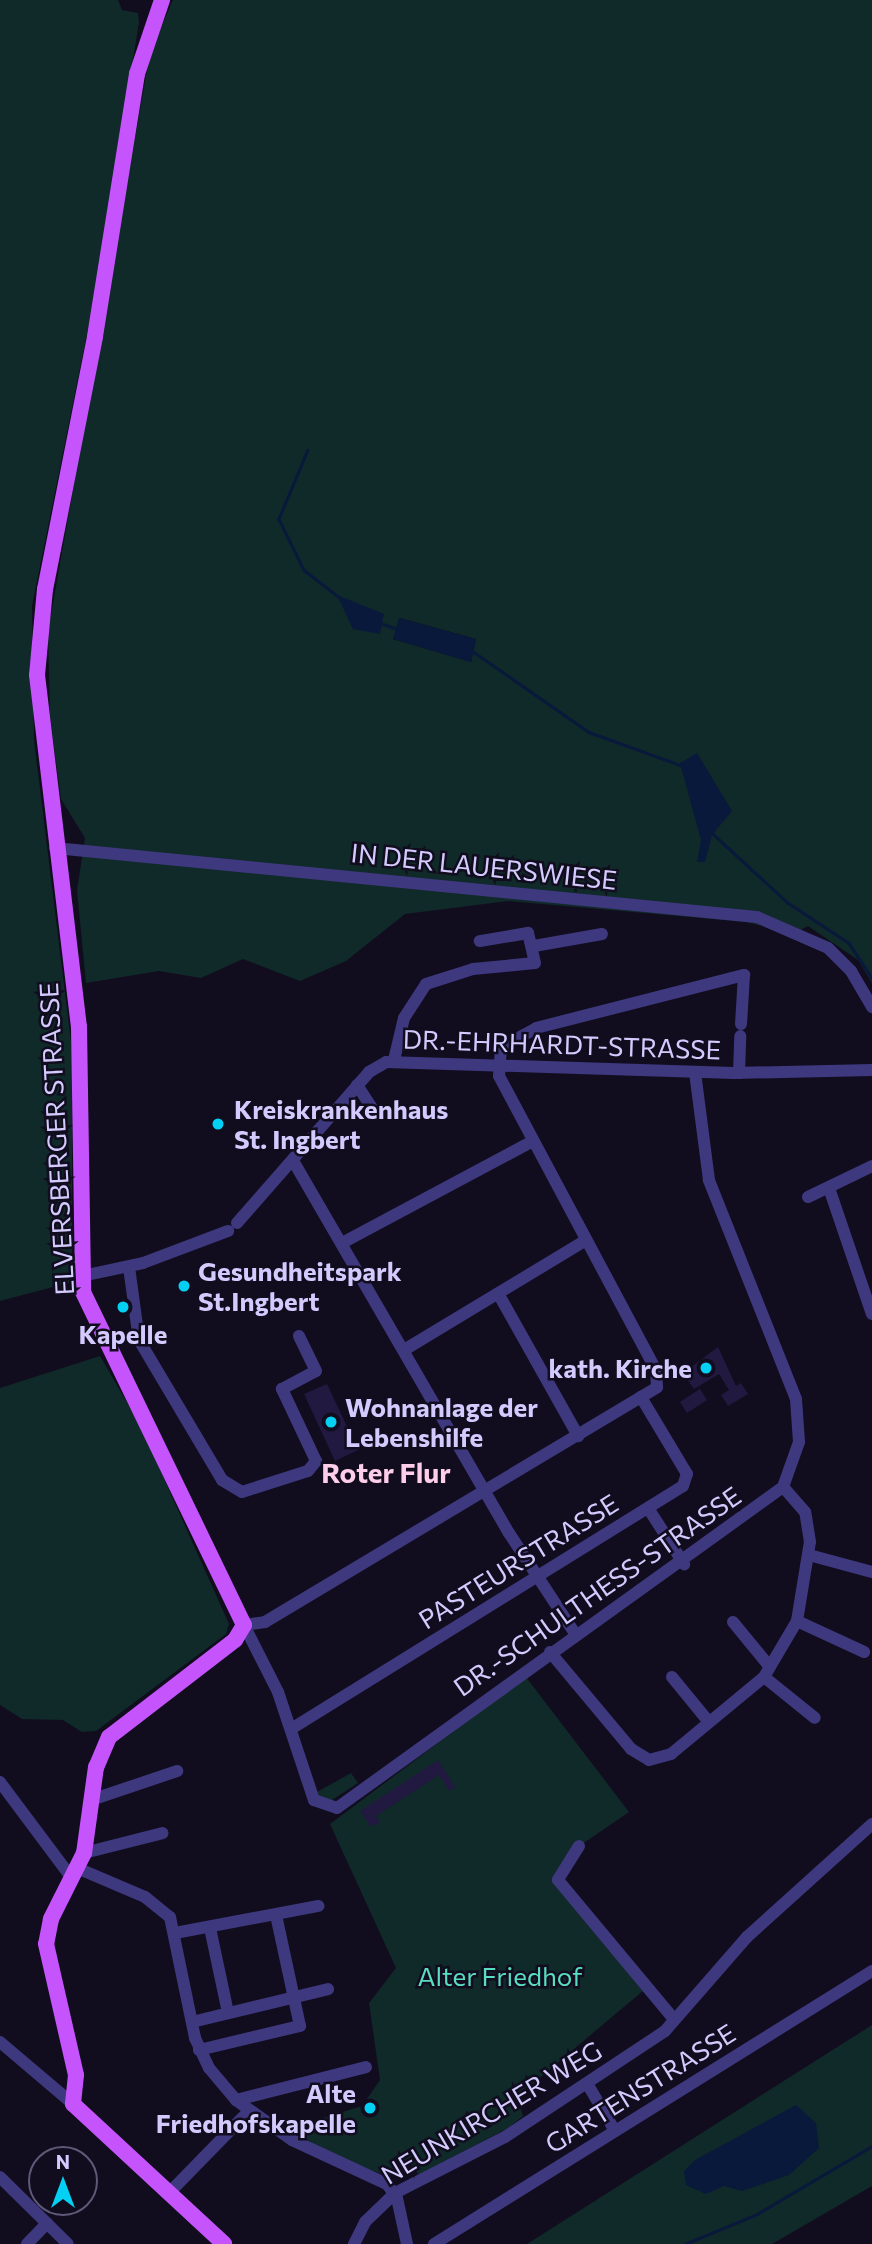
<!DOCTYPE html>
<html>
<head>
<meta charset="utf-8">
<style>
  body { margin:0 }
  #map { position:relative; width:872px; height:2244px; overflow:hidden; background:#110d1f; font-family:Commissioner,sans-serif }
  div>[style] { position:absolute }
  .green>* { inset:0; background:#102929 }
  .water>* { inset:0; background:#09193b }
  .stream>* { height:2.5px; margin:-1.25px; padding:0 1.25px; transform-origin:1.25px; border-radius:1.25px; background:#09193b }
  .building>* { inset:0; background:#221940 }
  .minor>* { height:12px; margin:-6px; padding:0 6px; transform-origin:6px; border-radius:6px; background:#3e387e }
  .major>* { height:16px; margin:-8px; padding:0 8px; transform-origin:8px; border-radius:8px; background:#c554fd }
  .dots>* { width:19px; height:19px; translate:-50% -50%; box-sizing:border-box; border:4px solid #110d1f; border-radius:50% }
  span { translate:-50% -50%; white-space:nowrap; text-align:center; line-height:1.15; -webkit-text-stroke:5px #110d1f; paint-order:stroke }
  .street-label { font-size:26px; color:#d3cbfe }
  .poi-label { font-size:26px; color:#d3cbfe; font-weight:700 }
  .left { translate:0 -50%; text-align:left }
  .right { translate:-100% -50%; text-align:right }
  .park-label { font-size:26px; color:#59ddc1 }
  .neighbourhood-label { font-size:28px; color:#fecdea; font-weight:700 }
  .north { position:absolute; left:28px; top:2146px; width:70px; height:70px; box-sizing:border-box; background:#110d1f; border:2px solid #5f5978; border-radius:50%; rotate:0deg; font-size:19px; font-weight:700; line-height:28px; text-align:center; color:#d3cbfe }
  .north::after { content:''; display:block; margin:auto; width:24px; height:32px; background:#03d0f3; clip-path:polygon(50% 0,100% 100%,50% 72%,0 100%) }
</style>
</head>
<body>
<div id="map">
  <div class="green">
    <div style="clip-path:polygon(0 0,118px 0,122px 10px,138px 13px,139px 22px,96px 289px,32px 606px,34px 740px,72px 1050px,72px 1282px,0 1301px)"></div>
    <div style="clip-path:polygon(evenodd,173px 0,872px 0,872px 983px,858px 960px,808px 926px,793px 934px,746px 922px,508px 901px,405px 914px,346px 961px,300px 981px,243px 959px,201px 978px,159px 971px,86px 983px,77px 890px,85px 838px,61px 799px,50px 716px,48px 632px,150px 53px,173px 0,400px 618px,476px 639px,471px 662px,393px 639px,400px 618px)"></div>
    <div style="clip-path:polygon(100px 1356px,140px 1425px,229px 1624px,226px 1634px,96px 1731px,82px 1732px,63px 1720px,22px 1719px,0 1705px,0 1388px)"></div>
    <div style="clip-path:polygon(526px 1677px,629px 1812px,575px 1849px,557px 1880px,644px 1990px,517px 2097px,523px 2116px,508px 2128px,419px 2175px,408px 2161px,382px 2174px,330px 2155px,300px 2135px,310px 2122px,362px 2106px,380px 2080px,369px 2003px,396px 1968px,330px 1824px)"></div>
    <div style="clip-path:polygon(351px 1773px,358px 1783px,326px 1804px,321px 1800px,317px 1792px)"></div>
    <div style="clip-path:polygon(872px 2025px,872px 2186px,772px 2244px,527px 2244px)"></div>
  </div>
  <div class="water">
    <div style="clip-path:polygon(337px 595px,384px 614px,380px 634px,353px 629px)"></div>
    <div style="clip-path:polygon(399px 618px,476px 639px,471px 662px,393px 639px)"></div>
    <div style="clip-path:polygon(697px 753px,732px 811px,712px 835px,705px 862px,697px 862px,701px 840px,680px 763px)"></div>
    <div style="clip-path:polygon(796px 2105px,816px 2123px,819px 2148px,789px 2175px,742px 2191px,724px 2186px,706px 2194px,686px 2185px,684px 2171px,695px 2160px)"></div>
  </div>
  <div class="stream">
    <div style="left:308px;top:450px;width:75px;rotate:112.8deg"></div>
    <div style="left:279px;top:519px;width:57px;rotate:63.9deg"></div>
    <div style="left:304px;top:570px;width:44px;rotate:37.6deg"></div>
    <div style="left:380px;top:623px;width:18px;rotate:19deg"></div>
    <div style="left:471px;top:650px;width:144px;rotate:34.8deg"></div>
    <div style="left:589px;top:732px;width:97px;rotate:19.9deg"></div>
    <div style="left:711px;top:832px;width:103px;rotate:42.6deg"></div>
    <div style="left:787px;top:902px;width:74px;rotate:33.5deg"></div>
    <div style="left:849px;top:943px;width:42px;rotate:56.7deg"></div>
    <div style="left:685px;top:2244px;width:78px;rotate:-22.6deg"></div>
    <div style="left:757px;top:2214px;width:134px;rotate:-30.6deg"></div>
  </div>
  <div class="building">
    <div style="clip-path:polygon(718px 1347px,736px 1386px,741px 1383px,748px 1394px,728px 1406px,721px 1395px,729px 1390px,719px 1374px,694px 1389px,683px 1373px)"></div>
    <div style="clip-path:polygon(327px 1384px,358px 1450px,335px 1461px,304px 1394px)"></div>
    <div style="clip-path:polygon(700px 1389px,707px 1400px,687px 1413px,680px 1402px)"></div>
    <div style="clip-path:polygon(438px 1760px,455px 1787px,449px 1791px,439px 1775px,376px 1816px,380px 1822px,371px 1827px,360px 1811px)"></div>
  </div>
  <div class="minor">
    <div style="left:55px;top:848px;width:705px;rotate:5.61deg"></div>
    <div style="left:757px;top:917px;width:77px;rotate:23.6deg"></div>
    <div style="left:828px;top:948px;width:33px;rotate:45deg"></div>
    <div style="left:851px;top:971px;width:42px;rotate:59.7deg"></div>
    <div style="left:534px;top:946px;width:69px;rotate:-10deg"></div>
    <div style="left:394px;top:1060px;width:43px;rotate:-76.6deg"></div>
    <div style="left:404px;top:1018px;width:40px;rotate:-57.1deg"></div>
    <div style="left:426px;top:984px;width:49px;rotate:-17.7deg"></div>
    <div style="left:473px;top:969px;width:62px;rotate:-5.5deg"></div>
    <div style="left:535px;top:963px;width:31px;rotate:-103deg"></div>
    <div style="left:528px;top:933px;width:49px;rotate:170.5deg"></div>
    <div style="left:739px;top:1073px;width:37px;rotate:-88deg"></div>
    <div style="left:357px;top:1085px;width:35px;rotate:57deg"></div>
    <div style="left:295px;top:1164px;width:427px;rotate:59.9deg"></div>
    <div style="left:509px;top:1533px;width:122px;rotate:56.7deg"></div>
    <div style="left:829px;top:1188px;width:133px;rotate:71.2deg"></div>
    <div style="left:808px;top:1197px;width:71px;rotate:-25.8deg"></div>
    <div style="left:237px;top:1223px;width:201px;rotate:-48.8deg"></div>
    <div style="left:369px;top:1072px;width:20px;rotate:-30deg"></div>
    <div style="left:386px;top:1062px;width:348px;rotate:1.8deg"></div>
    <div style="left:734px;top:1073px;width:138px;rotate:-1.2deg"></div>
    <div style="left:342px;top:1243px;width:217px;rotate:-28.1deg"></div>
    <div style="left:129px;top:1267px;width:74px;rotate:82.2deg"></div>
    <div style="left:139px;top:1340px;width:163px;rotate:59.3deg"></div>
    <div style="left:222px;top:1480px;width:23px;rotate:31deg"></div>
    <div style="left:242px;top:1492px;width:69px;rotate:-17.7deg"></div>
    <div style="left:308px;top:1471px;width:13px;rotate:-51deg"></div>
    <div style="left:316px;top:1461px;width:80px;rotate:-115.3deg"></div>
    <div style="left:282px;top:1389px;width:38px;rotate:-28deg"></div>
    <div style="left:316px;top:1371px;width:39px;rotate:-116deg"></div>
    <div style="left:82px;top:1276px;width:62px;rotate:-12deg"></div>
    <div style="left:143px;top:1263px;width:91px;rotate:-20.6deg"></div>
    <div style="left:499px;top:1295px;width:162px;rotate:60.7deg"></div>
    <div style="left:404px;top:1350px;width:213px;rotate:-31.1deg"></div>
    <div style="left:648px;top:1508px;width:67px;rotate:57.3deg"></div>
    <div style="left:809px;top:1555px;width:65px;rotate:15.1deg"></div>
    <div style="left:797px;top:1621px;width:74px;rotate:24.8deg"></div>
    <div style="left:733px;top:1622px;width:58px;rotate:50.6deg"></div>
    <div style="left:244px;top:1625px;width:75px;rotate:63.1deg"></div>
    <div style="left:278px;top:1692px;width:114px;rotate:71.6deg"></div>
    <div style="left:314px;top:1800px;width:24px;rotate:19deg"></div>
    <div style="left:337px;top:1808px;width:550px;rotate:-35.74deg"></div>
    <div style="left:783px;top:1487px;width:48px;rotate:-70.4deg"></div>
    <div style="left:799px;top:1442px;width:43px;rotate:-94deg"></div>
    <div style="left:796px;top:1399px;width:236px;rotate:-111.7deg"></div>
    <div style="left:709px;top:1180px;width:109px;rotate:-97.4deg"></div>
    <div style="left:244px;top:1625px;width:21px;rotate:-8deg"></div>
    <div style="left:265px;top:1622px;width:457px;rotate:-30.9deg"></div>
    <div style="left:657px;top:1387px;width:17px;rotate:-93deg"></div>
    <div style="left:656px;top:1370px;width:333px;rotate:-118.1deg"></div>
    <div style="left:499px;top:1076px;width:29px;rotate:-86deg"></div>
    <div style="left:501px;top:1047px;width:40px;rotate:-28deg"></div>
    <div style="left:536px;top:1028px;width:215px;rotate:-14.3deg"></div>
    <div style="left:744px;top:975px;width:49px;rotate:93.5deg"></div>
    <div style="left:550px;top:1652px;width:126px;rotate:50.1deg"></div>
    <div style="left:631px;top:1749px;width:21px;rotate:31deg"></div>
    <div style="left:649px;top:1760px;width:23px;rotate:-15deg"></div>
    <div style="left:671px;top:1754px;width:121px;rotate:-39.6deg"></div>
    <div style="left:764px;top:1677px;width:65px;rotate:-59.5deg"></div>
    <div style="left:797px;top:1621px;width:80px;rotate:-80.7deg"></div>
    <div style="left:810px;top:1542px;width:30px;rotate:-99deg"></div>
    <div style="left:805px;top:1512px;width:33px;rotate:-131deg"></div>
    <div style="left:672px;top:1677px;width:58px;rotate:50.6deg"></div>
    <div style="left:764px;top:1677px;width:65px;rotate:38.8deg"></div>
    <div style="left:291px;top:1729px;width:461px;rotate:-31.8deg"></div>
    <div style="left:683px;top:1486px;width:13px;rotate:-72deg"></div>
    <div style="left:687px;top:1474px;width:90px;rotate:-120.9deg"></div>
    <div style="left:0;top:1782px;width:119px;rotate:53.2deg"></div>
    <div style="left:91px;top:1800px;width:91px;rotate:-18.6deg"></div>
    <div style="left:579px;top:1846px;width:40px;rotate:122deg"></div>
    <div style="left:558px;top:1880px;width:181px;rotate:50.2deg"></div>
    <div style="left:84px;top:1853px;width:81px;rotate:-14.2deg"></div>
    <div style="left:77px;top:1868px;width:74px;rotate:23.1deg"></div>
    <div style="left:145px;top:1897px;width:32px;rotate:39deg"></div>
    <div style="left:170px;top:1917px;width:124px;rotate:78.3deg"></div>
    <div style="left:195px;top:2038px;width:33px;rotate:65deg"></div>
    <div style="left:209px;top:2068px;width:42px;rotate:49.8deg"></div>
    <div style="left:236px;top:2100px;width:69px;rotate:35.5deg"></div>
    <div style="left:292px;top:2140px;width:105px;rotate:24.9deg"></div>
    <div style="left:387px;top:2184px;width:17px;rotate:54deg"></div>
    <div style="left:397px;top:2198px;width:47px;rotate:77.7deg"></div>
    <div style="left:210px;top:1928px;width:87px;rotate:78deg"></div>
    <div style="left:175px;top:1933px;width:146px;rotate:-10.7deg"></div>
    <div style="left:192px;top:2022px;width:140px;rotate:-13.6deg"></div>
    <div style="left:0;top:2042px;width:96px;rotate:40.3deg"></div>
    <div style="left:199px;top:2050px;width:104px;rotate:-13.4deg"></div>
    <div style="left:300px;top:2026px;width:114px;rotate:-102.2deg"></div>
    <div style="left:588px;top:2085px;width:53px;rotate:59.6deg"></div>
    <div style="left:236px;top:2100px;width:134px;rotate:-14.2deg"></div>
    <div style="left:0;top:2177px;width:95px;rotate:44.6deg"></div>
    <div style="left:168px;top:2194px;width:117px;rotate:-45.7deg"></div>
    <div style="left:27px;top:2244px;width:29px;rotate:-46deg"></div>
    <div style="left:354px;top:2244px;width:25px;rotate:-63deg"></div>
    <div style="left:365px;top:2222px;width:42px;rotate:-44deg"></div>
    <div style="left:395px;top:2193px;width:123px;rotate:-27deg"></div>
    <div style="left:505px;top:2137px;width:192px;rotate:-33.5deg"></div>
    <div style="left:665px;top:2031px;width:125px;rotate:-48.9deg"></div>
    <div style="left:747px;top:1937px;width:169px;rotate:-42.1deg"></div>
    <div style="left:434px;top:2244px;width:516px;rotate:-31.93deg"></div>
  </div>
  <div class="major">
    <div style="left:162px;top:0;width:78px;rotate:108.7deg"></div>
    <div style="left:137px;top:74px;width:266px;rotate:99.1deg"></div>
    <div style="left:95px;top:337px;width:257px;rotate:101.2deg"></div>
    <div style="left:45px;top:589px;width:86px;rotate:95.3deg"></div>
    <div style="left:37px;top:675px;width:354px;rotate:83.2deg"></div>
    <div style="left:79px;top:1027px;width:265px;rotate:89.1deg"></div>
    <div style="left:83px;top:1292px;width:370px;rotate:64.2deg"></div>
    <div style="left:244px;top:1625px;width:17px;rotate:121deg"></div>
    <div style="left:235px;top:1640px;width:159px;rotate:142.4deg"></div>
    <div style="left:109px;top:1737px;width:33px;rotate:113deg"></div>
    <div style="left:96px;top:1767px;width:87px;rotate:97.9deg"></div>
    <div style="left:84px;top:1853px;width:74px;rotate:116.6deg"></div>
    <div style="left:51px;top:1919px;width:25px;rotate:101deg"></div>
    <div style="left:46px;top:1944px;width:134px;rotate:77.1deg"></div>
    <div style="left:76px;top:2075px;width:29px;rotate:96deg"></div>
    <div style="left:73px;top:2104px;width:206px;rotate:42.8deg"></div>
  </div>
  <div class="dots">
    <div style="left:218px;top:1124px;background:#03d0f3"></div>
    <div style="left:184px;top:1286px;background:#03d0f3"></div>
    <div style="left:123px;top:1307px;background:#03d0f3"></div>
    <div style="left:706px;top:1368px;background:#03d0f3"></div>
    <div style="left:331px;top:1422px;background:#03d0f3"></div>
    <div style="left:370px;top:2108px;background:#03d0f3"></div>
  </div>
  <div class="street-label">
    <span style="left:484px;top:866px;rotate:6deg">IN DER LAUERSWIESE</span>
    <span style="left:562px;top:1044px;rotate:2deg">DR.-EHRHARDT-STRASSE</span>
    <span style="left:56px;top:1139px;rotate:-93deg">ELVERSBERGER STRASSE</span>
    <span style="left:518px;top:1561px;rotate:-32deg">PASTEURSTRASSE</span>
    <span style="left:597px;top:1591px;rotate:-35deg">DR.-SCHULTHESS-STRASSE</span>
    <span style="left:640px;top:2088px;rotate:-32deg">GARTENSTRASSE</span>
    <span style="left:491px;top:2112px;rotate:-31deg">NEUNKIRCHER WEG</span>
  </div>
  <div class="poi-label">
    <span class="left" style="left:234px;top:1124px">Kreiskrankenhaus<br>St. Ingbert</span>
    <span class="left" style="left:198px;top:1286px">Gesundheitspark<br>St.Ingbert</span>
    <span style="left:123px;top:1334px">Kapelle</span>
    <span class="right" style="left:692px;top:1368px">kath. Kirche</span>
    <span class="left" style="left:345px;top:1422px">Wohnanlage der<br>Lebenshilfe</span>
    <span class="right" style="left:356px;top:2108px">Alte<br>Friedhofskapelle</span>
  </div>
  <div class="park-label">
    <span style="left:500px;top:1976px">Alter Friedhof</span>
  </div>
  <div class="neighbourhood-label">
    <span style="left:386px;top:1472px">Roter Flur</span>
  </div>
  <div class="north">N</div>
</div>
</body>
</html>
